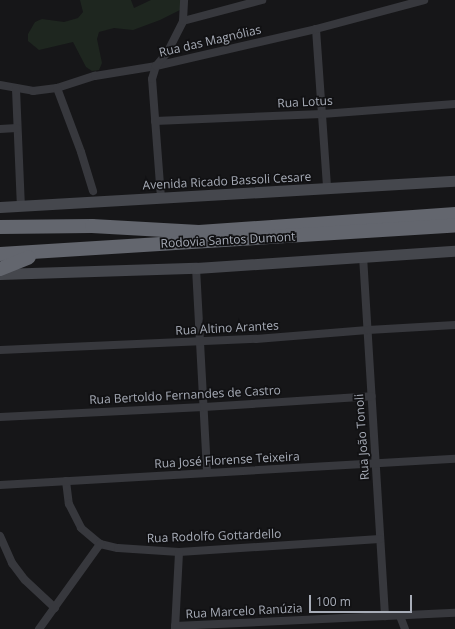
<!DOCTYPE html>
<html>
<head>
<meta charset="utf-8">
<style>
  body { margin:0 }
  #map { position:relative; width:455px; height:629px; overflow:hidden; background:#161618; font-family:"Open Sans",sans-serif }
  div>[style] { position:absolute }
  .green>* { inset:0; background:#1e261f }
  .street>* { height:8px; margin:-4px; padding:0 4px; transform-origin:4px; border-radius:4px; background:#37383d }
  .secondary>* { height:11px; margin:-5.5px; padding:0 5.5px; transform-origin:5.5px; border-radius:5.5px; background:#45474d }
  .highway>* { height:14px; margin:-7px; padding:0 7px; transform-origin:7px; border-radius:7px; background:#63666e }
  span { translate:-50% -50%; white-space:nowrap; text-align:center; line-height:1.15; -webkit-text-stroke:3.5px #111113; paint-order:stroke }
  .street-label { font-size:12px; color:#a8adb8 }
  .scale { position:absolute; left:309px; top:595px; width:103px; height:18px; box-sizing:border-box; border:2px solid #a8adb8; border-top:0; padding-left:5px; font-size:12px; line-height:14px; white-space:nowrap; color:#a8adb8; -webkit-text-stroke:3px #111113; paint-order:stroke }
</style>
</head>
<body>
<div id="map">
  <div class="green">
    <div style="clip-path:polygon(80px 0,131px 0,134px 8px,151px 0,184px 0,180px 10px,160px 20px,133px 30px,114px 28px,99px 32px,97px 39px,102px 63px,99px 70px,92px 71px,86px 67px,73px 42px,39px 50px,28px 41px,28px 34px,35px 22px,42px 19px,64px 22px,78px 18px,83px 12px)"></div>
  </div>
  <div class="street">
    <div style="left:183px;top:21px;width:82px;rotate:-14.9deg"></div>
    <div style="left:316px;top:29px;width:159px;rotate:86deg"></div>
    <div style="left:0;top:85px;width:34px;rotate:10deg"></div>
    <div style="left:33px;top:91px;width:24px;rotate:-7deg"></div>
    <div style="left:57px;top:88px;width:40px;rotate:-18deg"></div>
    <div style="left:95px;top:76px;width:62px;rotate:-9.3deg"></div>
    <div style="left:156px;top:66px;width:164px;rotate:-13deg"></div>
    <div style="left:316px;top:29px;width:112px;rotate:-15deg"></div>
    <div style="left:57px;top:88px;width:68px;rotate:69.4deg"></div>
    <div style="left:81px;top:152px;width:41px;rotate:72.9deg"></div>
    <div style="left:16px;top:89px;width:117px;rotate:87.6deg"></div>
    <div style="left:155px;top:121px;width:167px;rotate:-2.4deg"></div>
    <div style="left:322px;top:114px;width:133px;rotate:-4.3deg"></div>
    <div style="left:0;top:129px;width:17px;rotate:-3deg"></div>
    <div style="left:161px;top:198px;width:119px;rotate:-94.3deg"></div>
    <div style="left:152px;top:79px;width:14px;rotate:-73deg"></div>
    <div style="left:156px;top:66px;width:17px;rotate:-50deg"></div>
    <div style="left:167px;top:53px;width:36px;rotate:-63deg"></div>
    <div style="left:183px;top:21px;width:21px;rotate:-87deg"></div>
    <div style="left:363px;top:256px;width:361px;rotate:86.5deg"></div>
    <div style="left:196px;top:268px;width:205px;rotate:86.9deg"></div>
    <div style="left:0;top:350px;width:256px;rotate:-2.5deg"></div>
    <div style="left:256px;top:339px;width:112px;rotate:-4.6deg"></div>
    <div style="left:368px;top:330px;width:87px;rotate:-3.3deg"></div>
    <div style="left:0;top:417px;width:204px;rotate:-2.8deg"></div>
    <div style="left:204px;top:407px;width:168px;rotate:-3.7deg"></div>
    <div style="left:66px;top:481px;width:23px;rotate:83deg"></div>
    <div style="left:69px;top:504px;width:27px;rotate:63deg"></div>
    <div style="left:81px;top:528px;width:25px;rotate:40deg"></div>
    <div style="left:100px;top:544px;width:18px;rotate:13deg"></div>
    <div style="left:118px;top:548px;width:61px;rotate:3.8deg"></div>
    <div style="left:179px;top:552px;width:201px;rotate:-3.7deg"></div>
    <div style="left:0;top:485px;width:456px;rotate:-3.3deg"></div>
    <div style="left:0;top:536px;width:30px;rotate:66deg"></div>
    <div style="left:12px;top:563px;width:21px;rotate:53deg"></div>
    <div style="left:25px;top:580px;width:41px;rotate:43deg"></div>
    <div style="left:400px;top:616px;width:14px;rotate:69deg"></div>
    <div style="left:175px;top:626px;width:280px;rotate:-2.7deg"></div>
    <div style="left:39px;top:629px;width:105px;rotate:-54.3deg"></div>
    <div style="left:175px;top:629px;width:77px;rotate:-87deg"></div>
  </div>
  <div class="secondary">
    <div style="left:0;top:207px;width:456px;rotate:-3.3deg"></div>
    <div style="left:0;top:274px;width:196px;rotate:-1.8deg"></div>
    <div style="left:196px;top:268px;width:260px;rotate:-3.8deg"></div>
  </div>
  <div class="highway">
    <div style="left:0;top:227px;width:92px;rotate:-0.6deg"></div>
    <div style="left:92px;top:226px;width:107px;rotate:3.2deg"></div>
    <div style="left:199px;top:232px;width:257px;rotate:-4deg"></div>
    <div style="left:0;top:254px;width:456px;rotate:-3.6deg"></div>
    <div style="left:0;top:269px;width:31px;rotate:-22deg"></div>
  </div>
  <div class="street-label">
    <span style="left:210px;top:41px;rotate:-13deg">Rua das Magnólias</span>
    <span style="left:305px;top:102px;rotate:-3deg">Rua Lotus</span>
    <span style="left:227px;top:181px;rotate:-3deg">Avenida Ricado Bassoli Cesare</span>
    <span style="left:228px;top:240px;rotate:-3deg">Rodovia Santos Dumont</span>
    <span style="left:227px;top:328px;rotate:-3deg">Rua Altino Arantes</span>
    <span style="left:185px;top:395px;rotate:-3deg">Rua Bertoldo Fernandes de Castro</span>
    <span style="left:362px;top:437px;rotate:-94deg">Rua João Tonoli</span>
    <span style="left:227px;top:460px;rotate:-3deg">Rua José Florense Teixeira</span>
    <span style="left:214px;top:536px;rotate:-2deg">Rua Rodolfo Gottardello</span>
    <span style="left:244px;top:611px;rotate:-3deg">Rua Marcelo Ranúzia</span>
  </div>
  <div class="scale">100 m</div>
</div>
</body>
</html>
